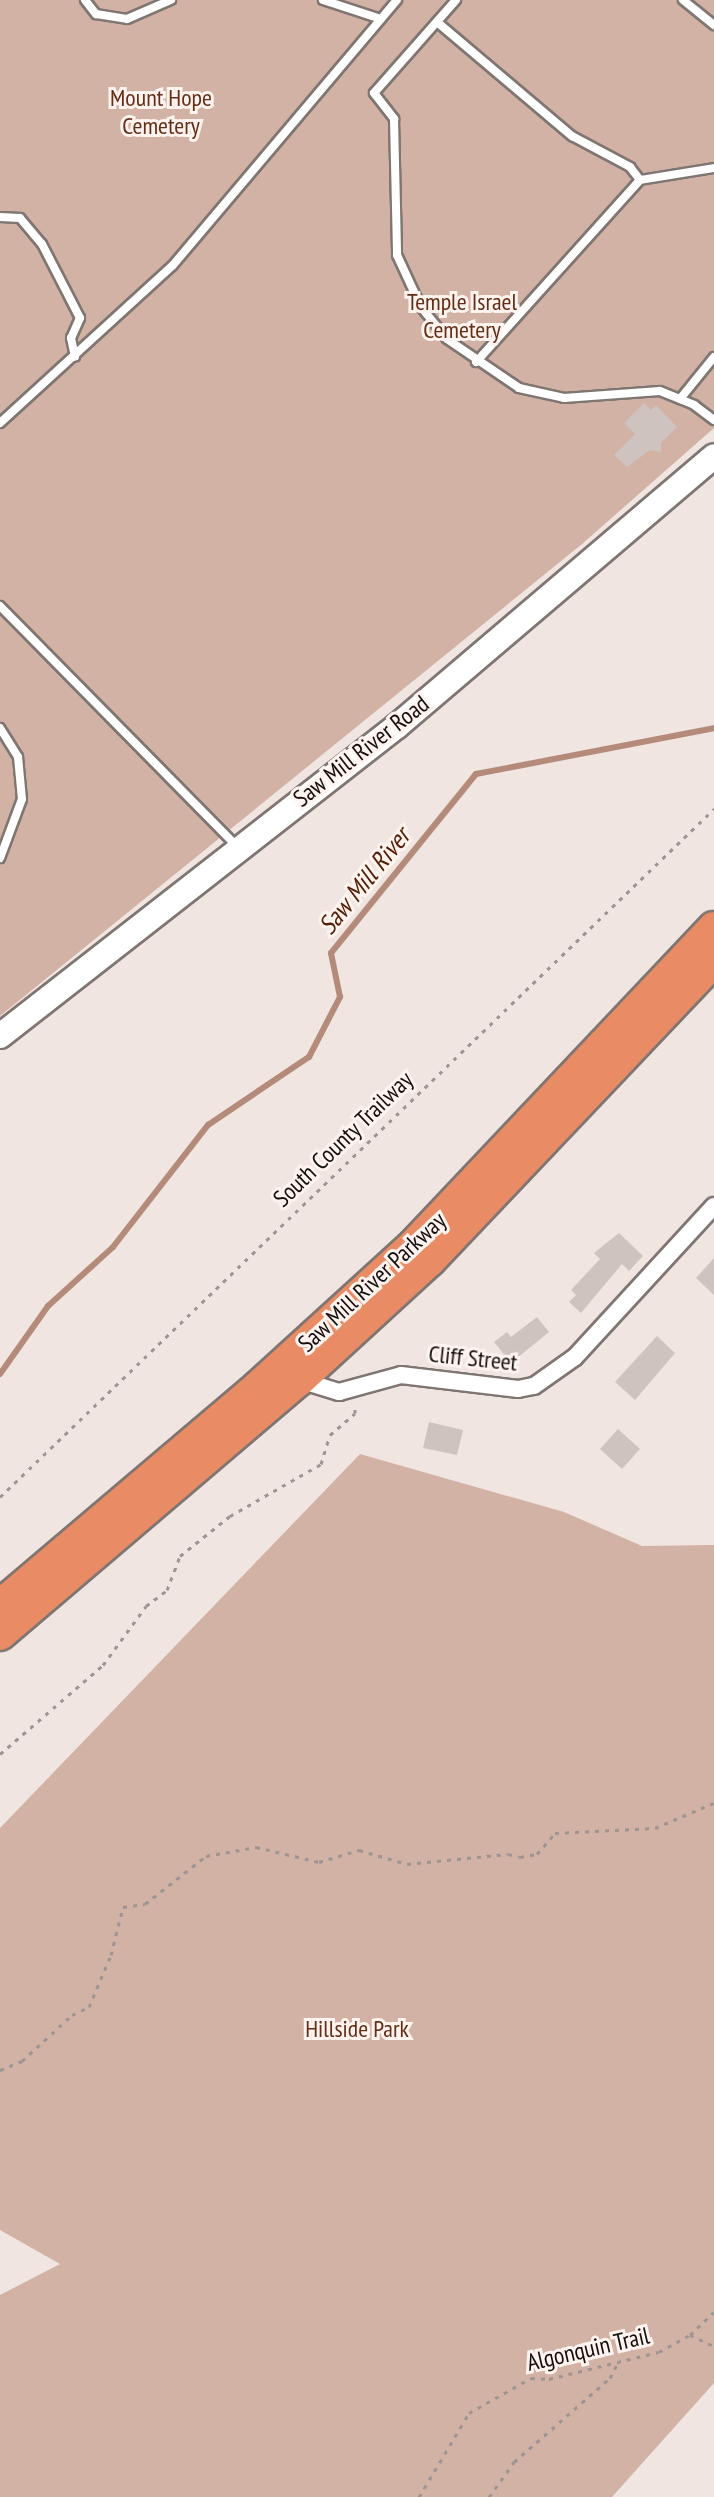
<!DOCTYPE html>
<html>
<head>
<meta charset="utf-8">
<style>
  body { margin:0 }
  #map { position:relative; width:714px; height:2497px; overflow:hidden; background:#f1e5e1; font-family:"PT Sans Narrow",sans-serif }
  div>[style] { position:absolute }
  .green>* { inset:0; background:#d1b2a5 }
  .stream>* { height:6px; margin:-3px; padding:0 3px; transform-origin:3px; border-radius:3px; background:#b48b7a }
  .building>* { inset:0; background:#cec3be }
  .path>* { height:3px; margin-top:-1.5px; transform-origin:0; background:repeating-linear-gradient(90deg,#9e9592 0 4px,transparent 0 10px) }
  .roads { filter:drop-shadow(2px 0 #7f7571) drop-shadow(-2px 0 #7f7571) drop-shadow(0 2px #7f7571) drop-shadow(0 -2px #7f7571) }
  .lane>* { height:8px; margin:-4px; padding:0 4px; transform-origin:4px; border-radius:4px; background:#fff }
  .street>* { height:16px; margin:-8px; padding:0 8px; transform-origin:8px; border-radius:8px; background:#fff }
  .secondary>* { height:24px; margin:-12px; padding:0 12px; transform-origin:12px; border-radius:12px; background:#fff }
  .highway>* { height:30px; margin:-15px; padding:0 15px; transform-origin:15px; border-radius:15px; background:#e98b64 }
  span { translate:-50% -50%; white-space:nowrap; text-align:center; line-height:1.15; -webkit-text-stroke:6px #fef3ee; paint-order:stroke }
  .park-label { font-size:24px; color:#642d15 }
  .street-label { font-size:24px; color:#130f0e }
  .water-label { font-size:26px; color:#521e04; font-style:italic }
</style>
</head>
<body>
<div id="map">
  <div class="green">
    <div style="clip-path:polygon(0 0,714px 0,714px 428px,582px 544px,0 1016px)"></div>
    <div style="clip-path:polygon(360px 1454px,564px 1512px,642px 1546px,714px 1545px,714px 2383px,612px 2497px,0 2497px,0 2295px,60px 2264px,0 2230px,0 1828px)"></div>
  </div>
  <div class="stream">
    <div style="left:0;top:1374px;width:83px;rotate:-54.8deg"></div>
    <div style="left:48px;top:1306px;width:88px;rotate:-42.2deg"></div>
    <div style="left:113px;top:1247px;width:155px;rotate:-52.1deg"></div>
    <div style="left:208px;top:1125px;width:122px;rotate:-34deg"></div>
    <div style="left:309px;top:1057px;width:68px;rotate:-62.7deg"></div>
    <div style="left:340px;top:997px;width:45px;rotate:-101.6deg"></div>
    <div style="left:331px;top:953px;width:230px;rotate:-51deg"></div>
    <div style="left:476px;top:774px;width:242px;rotate:-10.9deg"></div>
  </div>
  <div class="building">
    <div style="clip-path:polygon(644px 403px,651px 410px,656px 405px,677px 427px,661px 443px,661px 452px,650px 450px,627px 467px,614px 455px,635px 434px,624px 423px)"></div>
    <div style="clip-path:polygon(619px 1233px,643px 1256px,629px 1271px,622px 1264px,581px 1313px,569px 1302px,576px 1295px,571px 1290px,600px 1259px,594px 1253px)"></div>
    <div style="clip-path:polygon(714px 1258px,714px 1295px,696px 1278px)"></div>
    <div style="clip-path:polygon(537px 1317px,549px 1332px,511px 1363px,494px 1342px,507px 1332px,511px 1337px)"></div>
    <div style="clip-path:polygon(657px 1336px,675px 1353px,635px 1400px,615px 1382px)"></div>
    <div style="clip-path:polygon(429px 1422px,463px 1430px,457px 1455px,423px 1448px)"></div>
    <div style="clip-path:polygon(618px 1429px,640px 1449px,622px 1469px,600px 1449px)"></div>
  </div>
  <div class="path">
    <div style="left:0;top:1497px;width:992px;rotate:-43.94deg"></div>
    <div style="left:0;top:1754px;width:136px;rotate:-40.8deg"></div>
    <div style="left:103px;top:1665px;width:73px;rotate:-53.9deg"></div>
    <div style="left:146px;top:1606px;width:26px;rotate:-37deg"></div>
    <div style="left:167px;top:1590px;width:36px;rotate:-69deg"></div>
    <div style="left:180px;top:1556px;width:64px;rotate:-38.7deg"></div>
    <div style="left:230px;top:1516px;width:105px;rotate:-29.7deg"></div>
    <div style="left:321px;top:1464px;width:30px;rotate:-73deg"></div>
    <div style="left:330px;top:1435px;width:33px;rotate:-41deg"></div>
    <div style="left:355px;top:1413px;width:8px;rotate:-90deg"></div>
    <div style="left:0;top:2070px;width:24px;rotate:-22deg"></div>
    <div style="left:22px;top:2061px;width:68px;rotate:-42.6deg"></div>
    <div style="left:72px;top:2015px;width:19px;rotate:-25deg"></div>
    <div style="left:89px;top:2007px;width:56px;rotate:-67.1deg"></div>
    <div style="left:111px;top:1955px;width:49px;rotate:-76deg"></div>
    <div style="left:123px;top:1907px;width:22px;rotate:-8deg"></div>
    <div style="left:145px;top:1904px;width:78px;rotate:-38.2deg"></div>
    <div style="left:206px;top:1856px;width:51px;rotate:-10.2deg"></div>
    <div style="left:256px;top:1847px;width:65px;rotate:13.4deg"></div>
    <div style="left:319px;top:1862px;width:42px;rotate:-16.7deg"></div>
    <div style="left:359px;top:1850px;width:50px;rotate:16.3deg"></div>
    <div style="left:407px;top:1864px;width:101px;rotate:-5.7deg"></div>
    <div style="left:508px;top:1854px;width:12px;rotate:14deg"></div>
    <div style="left:520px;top:1857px;width:17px;rotate:-10deg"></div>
    <div style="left:537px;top:1854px;width:28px;rotate:-49deg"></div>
    <div style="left:555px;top:1833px;width:100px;rotate:-2.9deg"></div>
    <div style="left:655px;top:1828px;width:64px;rotate:-23deg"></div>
    <div style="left:690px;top:2335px;width:26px;rotate:25deg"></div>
    <div style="left:419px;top:2497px;width:98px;rotate:-59.2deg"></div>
    <div style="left:469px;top:2413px;width:71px;rotate:-29.4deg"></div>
    <div style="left:531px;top:2378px;width:18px;rotate:3deg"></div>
    <div style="left:549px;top:2379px;width:113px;rotate:-13.8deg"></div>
    <div style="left:659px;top:2352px;width:35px;rotate:-29deg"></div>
    <div style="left:690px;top:2335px;width:33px;rotate:-44deg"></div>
    <div style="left:489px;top:2497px;width:43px;rotate:-54.5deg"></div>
    <div style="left:514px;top:2462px;width:128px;rotate:-41.2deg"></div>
    <div style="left:610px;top:2378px;width:16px;rotate:-63deg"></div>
  </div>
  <div class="roads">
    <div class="lane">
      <div style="left:85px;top:0;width:18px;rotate:52deg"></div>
      <div style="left:96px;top:14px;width:31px;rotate:9deg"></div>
      <div style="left:127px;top:19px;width:48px;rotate:-23.4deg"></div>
      <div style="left:323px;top:0;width:61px;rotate:18.1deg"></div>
      <div style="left:456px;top:0;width:124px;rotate:131.4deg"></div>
      <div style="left:374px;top:93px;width:33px;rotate:52deg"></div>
      <div style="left:394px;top:119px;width:136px;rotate:88.7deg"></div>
      <div style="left:397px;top:255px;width:57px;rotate:65.2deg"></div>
      <div style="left:421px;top:307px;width:41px;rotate:50.9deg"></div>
      <div style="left:447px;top:339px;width:87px;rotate:34.2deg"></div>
      <div style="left:519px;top:388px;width:46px;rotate:12.5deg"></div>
      <div style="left:564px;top:398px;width:96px;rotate:-4.2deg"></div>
      <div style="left:660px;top:391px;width:37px;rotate:22deg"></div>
      <div style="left:694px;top:405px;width:25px;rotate:37deg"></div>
      <div style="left:683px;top:0;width:40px;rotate:39deg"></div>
      <div style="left:437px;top:22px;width:177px;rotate:40.2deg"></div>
      <div style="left:572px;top:136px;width:66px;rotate:28.1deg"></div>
      <div style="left:630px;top:167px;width:16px;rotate:52deg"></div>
      <div style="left:640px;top:180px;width:245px;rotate:132deg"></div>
      <div style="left:640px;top:180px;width:75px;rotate:-9.2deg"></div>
      <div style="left:0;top:217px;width:20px;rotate:3deg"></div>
      <div style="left:20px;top:218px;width:34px;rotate:50deg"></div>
      <div style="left:42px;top:244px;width:83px;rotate:62.8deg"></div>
      <div style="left:80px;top:318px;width:22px;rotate:114deg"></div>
      <div style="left:71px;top:338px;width:19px;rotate:78deg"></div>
      <div style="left:680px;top:399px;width:54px;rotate:-51deg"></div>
      <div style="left:0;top:423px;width:234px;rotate:-42.4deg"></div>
      <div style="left:173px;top:265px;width:347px;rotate:-49.8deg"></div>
      <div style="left:0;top:606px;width:337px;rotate:45.4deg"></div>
      <div style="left:0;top:728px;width:34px;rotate:58deg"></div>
      <div style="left:18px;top:757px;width:42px;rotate:84.6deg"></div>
      <div style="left:22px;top:799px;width:63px;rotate:110.4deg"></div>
    </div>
    <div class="street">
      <div style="left:300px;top:1380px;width:41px;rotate:17.1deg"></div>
      <div style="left:339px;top:1392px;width:64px;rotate:-15.3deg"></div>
      <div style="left:401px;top:1375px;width:118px;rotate:6.8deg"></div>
      <div style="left:518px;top:1389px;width:16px;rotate:-11deg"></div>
      <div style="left:534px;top:1386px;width:50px;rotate:-35.3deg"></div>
      <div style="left:575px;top:1357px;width:205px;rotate:-47.4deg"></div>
    </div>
    <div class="secondary">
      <div style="left:0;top:1036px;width:504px;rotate:-37.98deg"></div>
      <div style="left:397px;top:726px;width:416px;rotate:-40.4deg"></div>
    </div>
    <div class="highway">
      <div style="left:0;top:1605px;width:338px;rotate:-40.3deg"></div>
      <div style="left:258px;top:1386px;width:208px;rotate:-42.3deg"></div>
      <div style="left:412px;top:1246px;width:439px;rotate:-46.6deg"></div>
      <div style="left:0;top:1635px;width:394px;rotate:-40.4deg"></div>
      <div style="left:300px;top:1380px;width:176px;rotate:-42.5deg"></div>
      <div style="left:430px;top:1261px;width:412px;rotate:-46.5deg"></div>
    </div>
  </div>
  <div class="park-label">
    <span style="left:161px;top:112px">Mount Hope<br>Cemetery</span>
    <span style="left:462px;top:316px">Temple Israel<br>Cemetery</span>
    <span style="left:357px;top:2029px">Hillside Park</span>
  </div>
  <div class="street-label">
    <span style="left:361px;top:751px;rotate:-38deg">Saw Mill River Road</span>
    <span style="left:343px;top:1139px;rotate:-44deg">South County Trailway</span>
    <span style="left:372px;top:1282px;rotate:-43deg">Saw Mill River Parkway</span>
    <span style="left:473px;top:1358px;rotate:6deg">Cliff Street</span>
    <span style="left:588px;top:2349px;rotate:-13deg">Algonquin Trail</span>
  </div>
  <div class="water-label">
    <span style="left:364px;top:881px;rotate:-51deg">Saw Mill River</span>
  </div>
</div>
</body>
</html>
